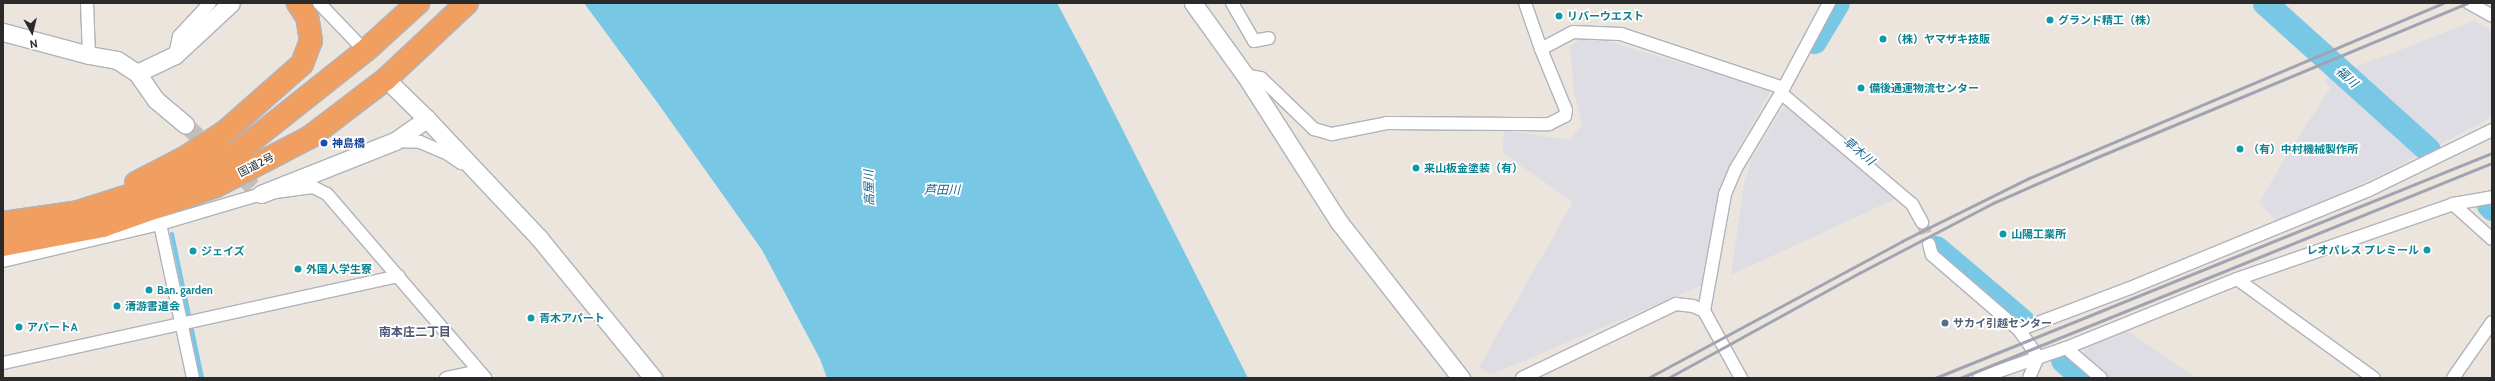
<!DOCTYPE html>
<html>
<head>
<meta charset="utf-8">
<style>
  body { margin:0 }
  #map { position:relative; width:2495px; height:381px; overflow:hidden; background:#ebe5dd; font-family:Cabin,"Noto Sans JP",sans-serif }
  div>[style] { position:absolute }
  .industrial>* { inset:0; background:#dfdde4 }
  .water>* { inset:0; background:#78c8e5 }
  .stream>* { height:4px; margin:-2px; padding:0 2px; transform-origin:2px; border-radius:2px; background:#78c8e5 }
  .river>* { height:25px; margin:-12.5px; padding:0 12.5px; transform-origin:12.5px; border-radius:12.5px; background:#78c8e5 }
  .street-tunnel>* { height:12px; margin-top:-6px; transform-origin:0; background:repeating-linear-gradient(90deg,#c4c0b9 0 12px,transparent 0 18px) }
  .secondary-tunnel>* { height:17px; margin-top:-8.5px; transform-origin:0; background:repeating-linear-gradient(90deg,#c4c0b9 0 17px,transparent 0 25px) }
  .roads { filter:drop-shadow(1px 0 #b0b3bc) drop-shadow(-1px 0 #b0b3bc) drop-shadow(0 1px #b0b3bc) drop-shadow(0 -1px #b0b3bc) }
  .street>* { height:12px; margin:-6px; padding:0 6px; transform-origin:6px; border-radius:6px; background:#fff }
  .secondary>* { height:17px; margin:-8.5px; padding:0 8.5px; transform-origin:8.5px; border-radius:8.5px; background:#fff }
  .highway>* { height:22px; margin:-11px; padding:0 11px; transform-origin:11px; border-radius:11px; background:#f19f61 }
  .rail>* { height:3px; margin:-1.5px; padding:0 1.5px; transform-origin:1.5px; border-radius:1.5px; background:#a0a3b2 }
  .dots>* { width:11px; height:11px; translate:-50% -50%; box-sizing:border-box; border:2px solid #fff; border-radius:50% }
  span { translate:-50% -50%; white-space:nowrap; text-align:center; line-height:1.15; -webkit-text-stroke:3.5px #fff; paint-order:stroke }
  .culture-label { font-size:11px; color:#0d838f; font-weight:700 }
  .left { translate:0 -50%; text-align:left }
  .right { translate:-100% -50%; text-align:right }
  .transit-label { font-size:11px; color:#164399; font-weight:700 }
  .street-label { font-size:11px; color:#2a2a2a }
  .service-label { font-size:11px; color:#4e5e75; font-weight:700 }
  .water-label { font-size:12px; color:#18678f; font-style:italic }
  .neighbourhood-label { font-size:12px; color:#4e5577; font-weight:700 }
  .frame { position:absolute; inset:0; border:4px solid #2a2a2a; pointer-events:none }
  .north { position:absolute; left:12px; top:12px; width:40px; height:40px; -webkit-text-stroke:3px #fff; paint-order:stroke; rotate:172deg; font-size:11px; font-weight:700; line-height:16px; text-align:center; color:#2a2a2a }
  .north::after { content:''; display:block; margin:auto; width:14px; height:18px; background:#2a2a2a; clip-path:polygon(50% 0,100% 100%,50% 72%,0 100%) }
</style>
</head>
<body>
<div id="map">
  <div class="industrial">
    <div style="clip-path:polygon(2474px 21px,2492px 31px,2492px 117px,2391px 170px,2278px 223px,2259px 203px,2289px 151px,2330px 89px,2325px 79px)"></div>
    <div style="clip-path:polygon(1597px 38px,1771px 90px,1735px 154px,1724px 181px,1710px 282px,1490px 375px,1479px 367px,1573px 202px,1503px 153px,1504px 130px,1569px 140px,1582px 126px,1574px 92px,1570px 47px,1579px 40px)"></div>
    <div style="clip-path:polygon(1790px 97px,1906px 194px,1731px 275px,1744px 185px,1751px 160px)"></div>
    <div style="clip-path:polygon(2128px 331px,2196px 378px,2107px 378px,2083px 357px,2084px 346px)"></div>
  </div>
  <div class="water">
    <div style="clip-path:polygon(584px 3px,1057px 3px,1092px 69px,1248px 378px,827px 378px,820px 359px,762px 250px,657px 102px)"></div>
  </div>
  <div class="stream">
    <div style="left:172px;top:234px;width:147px;rotate:78.2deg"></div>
  </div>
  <div class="river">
    <div style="left:2265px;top:3px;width:219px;rotate:42deg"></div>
    <div style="left:1814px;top:41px;width:44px;rotate:-58.8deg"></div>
    <div style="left:2489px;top:205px;width:4px;rotate:45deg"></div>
    <div style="left:1936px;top:248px;width:113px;rotate:40.3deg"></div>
    <div style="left:2063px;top:360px;width:28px;rotate:41deg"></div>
  </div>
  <div class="street-tunnel">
    <div style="left:1922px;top:222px;width:23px;rotate:72deg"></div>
  </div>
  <div class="secondary-tunnel">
    <div style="left:185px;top:124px;width:103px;rotate:42.6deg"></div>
  </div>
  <div class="roads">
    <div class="street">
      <div style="left:87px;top:3px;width:52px;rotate:87.8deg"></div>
      <div style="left:319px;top:3px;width:66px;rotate:46.2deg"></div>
      <div style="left:1232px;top:3px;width:44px;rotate:59.9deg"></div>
      <div style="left:1254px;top:41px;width:15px;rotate:-11deg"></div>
      <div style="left:1525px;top:3px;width:49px;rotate:70.8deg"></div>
      <div style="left:1829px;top:3px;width:102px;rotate:118.1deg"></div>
      <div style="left:1781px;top:93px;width:172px;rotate:40.3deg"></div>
      <div style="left:1912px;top:204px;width:21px;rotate:61deg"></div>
      <div style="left:2469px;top:3px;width:26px;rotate:29deg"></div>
      <div style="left:175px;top:55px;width:19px;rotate:-78deg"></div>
      <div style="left:179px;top:36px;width:45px;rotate:-46.8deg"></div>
      <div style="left:1245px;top:75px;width:16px;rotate:11deg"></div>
      <div style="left:1261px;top:78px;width:74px;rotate:43.9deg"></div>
      <div style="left:1314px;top:129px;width:19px;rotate:16deg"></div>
      <div style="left:1332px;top:134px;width:56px;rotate:-11.3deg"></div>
      <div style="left:1387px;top:123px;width:162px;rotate:0.4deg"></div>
      <div style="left:1549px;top:124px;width:18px;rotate:-27deg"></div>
      <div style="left:1565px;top:116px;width:6px;rotate:-81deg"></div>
      <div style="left:1566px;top:110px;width:66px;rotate:-112.3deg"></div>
      <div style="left:1541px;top:49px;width:36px;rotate:-28deg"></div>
      <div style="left:1573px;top:32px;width:48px;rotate:2.4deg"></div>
      <div style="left:1621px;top:34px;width:171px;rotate:18.4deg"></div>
      <div style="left:395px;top:141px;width:25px;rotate:2deg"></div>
      <div style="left:420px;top:142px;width:30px;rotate:23deg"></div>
      <div style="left:448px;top:154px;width:16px;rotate:35deg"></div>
      <div style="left:2453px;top:204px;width:52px;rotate:41.9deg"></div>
      <div style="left:160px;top:224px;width:157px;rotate:77.9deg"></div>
      <div style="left:1929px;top:244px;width:11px;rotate:75deg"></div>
      <div style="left:1932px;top:255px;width:115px;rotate:40.8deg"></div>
      <div style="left:3px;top:261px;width:161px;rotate:-13.3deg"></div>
      <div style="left:160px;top:224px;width:105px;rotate:-16.5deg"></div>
      <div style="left:261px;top:194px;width:52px;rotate:-7.7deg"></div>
      <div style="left:313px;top:187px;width:16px;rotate:27deg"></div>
      <div style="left:327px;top:194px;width:243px;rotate:49.3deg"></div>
      <div style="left:2237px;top:279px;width:169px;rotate:35.9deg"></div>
      <div style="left:1704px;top:311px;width:119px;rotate:-79.8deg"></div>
      <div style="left:1725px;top:194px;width:26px;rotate:-67deg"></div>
      <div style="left:1735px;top:170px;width:90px;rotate:-59.1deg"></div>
      <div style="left:2066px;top:348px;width:46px;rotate:40.6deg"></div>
      <div style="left:3px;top:363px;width:405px;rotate:-12.4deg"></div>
      <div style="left:446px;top:378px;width:33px;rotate:-12deg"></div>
      <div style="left:1522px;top:378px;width:171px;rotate:-25.7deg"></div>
      <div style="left:1676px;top:304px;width:17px;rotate:7deg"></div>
      <div style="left:1693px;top:306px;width:12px;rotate:24deg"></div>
      <div style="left:1704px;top:311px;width:77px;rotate:61.1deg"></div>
      <div style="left:1979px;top:378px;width:92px;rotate:-19deg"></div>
      <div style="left:2066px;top:348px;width:184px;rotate:-22deg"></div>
      <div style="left:2237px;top:279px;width:229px;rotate:-19.1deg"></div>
      <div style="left:2453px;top:204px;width:40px;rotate:-10deg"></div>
      <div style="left:2029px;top:378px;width:23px;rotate:-67deg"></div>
      <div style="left:2038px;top:357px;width:33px;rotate:-125deg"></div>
      <div style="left:2019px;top:330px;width:119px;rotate:-20.7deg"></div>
      <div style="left:2130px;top:288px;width:258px;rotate:-22.3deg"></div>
      <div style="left:2369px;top:190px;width:137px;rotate:-26deg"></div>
      <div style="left:2453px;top:378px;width:68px;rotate:-55.1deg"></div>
    </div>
    <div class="secondary">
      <div style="left:1193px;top:3px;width:89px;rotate:54.2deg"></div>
      <div style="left:1245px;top:75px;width:174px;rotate:57.4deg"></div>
      <div style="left:1339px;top:222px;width:198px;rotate:52deg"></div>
      <div style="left:3px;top:32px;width:89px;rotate:15deg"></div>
      <div style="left:89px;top:55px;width:28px;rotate:10deg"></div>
      <div style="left:117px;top:60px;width:24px;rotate:33deg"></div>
      <div style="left:137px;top:73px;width:33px;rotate:55deg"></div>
      <div style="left:156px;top:100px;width:38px;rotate:40deg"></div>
      <div style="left:137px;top:73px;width:42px;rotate:-25.3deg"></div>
      <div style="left:175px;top:55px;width:76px;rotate:-42.9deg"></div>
      <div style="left:386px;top:79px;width:57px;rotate:44.3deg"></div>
      <div style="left:427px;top:119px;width:163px;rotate:46.7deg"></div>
      <div style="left:539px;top:238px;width:181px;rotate:50.8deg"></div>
      <div style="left:261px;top:194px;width:144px;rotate:-21.6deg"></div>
      <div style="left:395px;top:141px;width:39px;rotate:-35deg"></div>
    </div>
    <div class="highway">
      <div style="left:136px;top:183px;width:56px;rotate:-27.5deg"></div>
      <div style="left:186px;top:157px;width:48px;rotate:-33deg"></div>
      <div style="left:226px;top:131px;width:101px;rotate:-41.4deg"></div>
      <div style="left:302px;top:64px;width:25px;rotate:-69deg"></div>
      <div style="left:311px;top:41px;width:24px;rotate:-99deg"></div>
      <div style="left:307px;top:17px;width:17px;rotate:-123deg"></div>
      <div style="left:3px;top:223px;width:76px;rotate:-8.3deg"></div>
      <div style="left:78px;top:212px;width:103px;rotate:-17.6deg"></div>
      <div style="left:176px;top:181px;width:71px;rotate:-25.8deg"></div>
      <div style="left:240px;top:150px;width:159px;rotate:-38.4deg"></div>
      <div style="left:365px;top:51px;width:72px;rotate:-42.2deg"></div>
      <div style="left:3px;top:245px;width:102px;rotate:-10.8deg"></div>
      <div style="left:103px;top:226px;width:120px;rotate:-19.5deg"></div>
      <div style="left:216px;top:186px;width:106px;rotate:-27.5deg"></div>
      <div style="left:310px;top:137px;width:96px;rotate:-37.3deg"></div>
      <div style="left:386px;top:79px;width:111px;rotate:-43.2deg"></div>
    </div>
  </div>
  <div class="rail">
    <div style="left:1648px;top:378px;width:289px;rotate:-28.3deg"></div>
    <div style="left:1902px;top:241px;width:142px;rotate:-26.4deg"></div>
    <div style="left:2029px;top:178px;width:449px;rotate:-22.9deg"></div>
    <div style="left:1668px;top:378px;width:220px;rotate:-28.8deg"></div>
    <div style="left:1861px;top:272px;width:149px;rotate:-27.6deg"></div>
    <div style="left:1993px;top:203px;width:111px;rotate:-23.8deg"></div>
    <div style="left:2095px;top:158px;width:403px;rotate:-22.6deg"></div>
    <div style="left:1935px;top:378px;width:601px;rotate:-22deg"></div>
    <div style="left:1960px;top:378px;width:574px;rotate:-22.01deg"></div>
  </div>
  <div class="dots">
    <div style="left:1559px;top:16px;background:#0f9aa8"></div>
    <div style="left:2050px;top:20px;background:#0f9aa8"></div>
    <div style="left:1883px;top:39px;background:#0f9aa8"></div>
    <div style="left:1861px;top:88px;background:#0f9aa8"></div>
    <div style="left:324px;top:143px;background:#1a4fb4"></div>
    <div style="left:2240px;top:149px;background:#0f9aa8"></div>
    <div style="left:1416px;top:168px;background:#0f9aa8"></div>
    <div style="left:2003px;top:234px;background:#0f9aa8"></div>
    <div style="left:2427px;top:250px;background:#0f9aa8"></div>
    <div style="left:193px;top:251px;background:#0f9aa8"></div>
    <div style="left:298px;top:269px;background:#0f9aa8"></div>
    <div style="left:149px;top:290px;background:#0f9aa8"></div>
    <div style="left:117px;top:306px;background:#0f9aa8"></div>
    <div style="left:531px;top:318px;background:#0f9aa8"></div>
    <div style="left:1945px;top:323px;background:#5c6f8a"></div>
    <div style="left:19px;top:327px;background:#0f9aa8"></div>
  </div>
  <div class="culture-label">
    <span class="left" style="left:1567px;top:16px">リバーウエスト</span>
    <span class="left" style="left:2058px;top:20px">グランド精工（株）</span>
    <span class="left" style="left:1891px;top:39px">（株）ヤマザキ技販</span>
    <span class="left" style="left:1869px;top:88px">備後通運物流センター</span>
    <span class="left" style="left:2248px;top:149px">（有）中村機械製作所</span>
    <span class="left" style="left:1424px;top:168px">来山板金塗装（有）</span>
    <span class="left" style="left:2011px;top:234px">山陽工業所</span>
    <span class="right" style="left:2419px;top:250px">レオパレス プレミール</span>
    <span class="left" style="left:201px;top:251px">ジェイズ</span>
    <span class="left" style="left:306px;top:269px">外国人学生寮</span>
    <span class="left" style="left:157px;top:290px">Ban. garden</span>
    <span class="left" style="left:125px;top:306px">清游書道会</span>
    <span class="left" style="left:539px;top:318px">青木アパート</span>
    <span class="left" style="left:27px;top:327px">アパートA</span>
  </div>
  <div class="transit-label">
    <span class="left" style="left:332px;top:143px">神島橋</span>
  </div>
  <div class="street-label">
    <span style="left:256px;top:165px;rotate:-27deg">国道2号</span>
  </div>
  <div class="service-label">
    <span class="left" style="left:1953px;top:323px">サカイ引越センター</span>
  </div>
  <div class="water-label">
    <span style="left:2347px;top:77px;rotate:42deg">福川</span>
    <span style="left:1859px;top:151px;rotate:40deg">草木川</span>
    <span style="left:869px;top:188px;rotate:-92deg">高屋川</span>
    <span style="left:942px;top:190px">芦田川</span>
  </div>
  <div class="neighbourhood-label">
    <span style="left:415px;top:332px">南本庄二丁目</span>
  </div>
  <div class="frame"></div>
  <div class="north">N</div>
</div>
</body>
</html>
